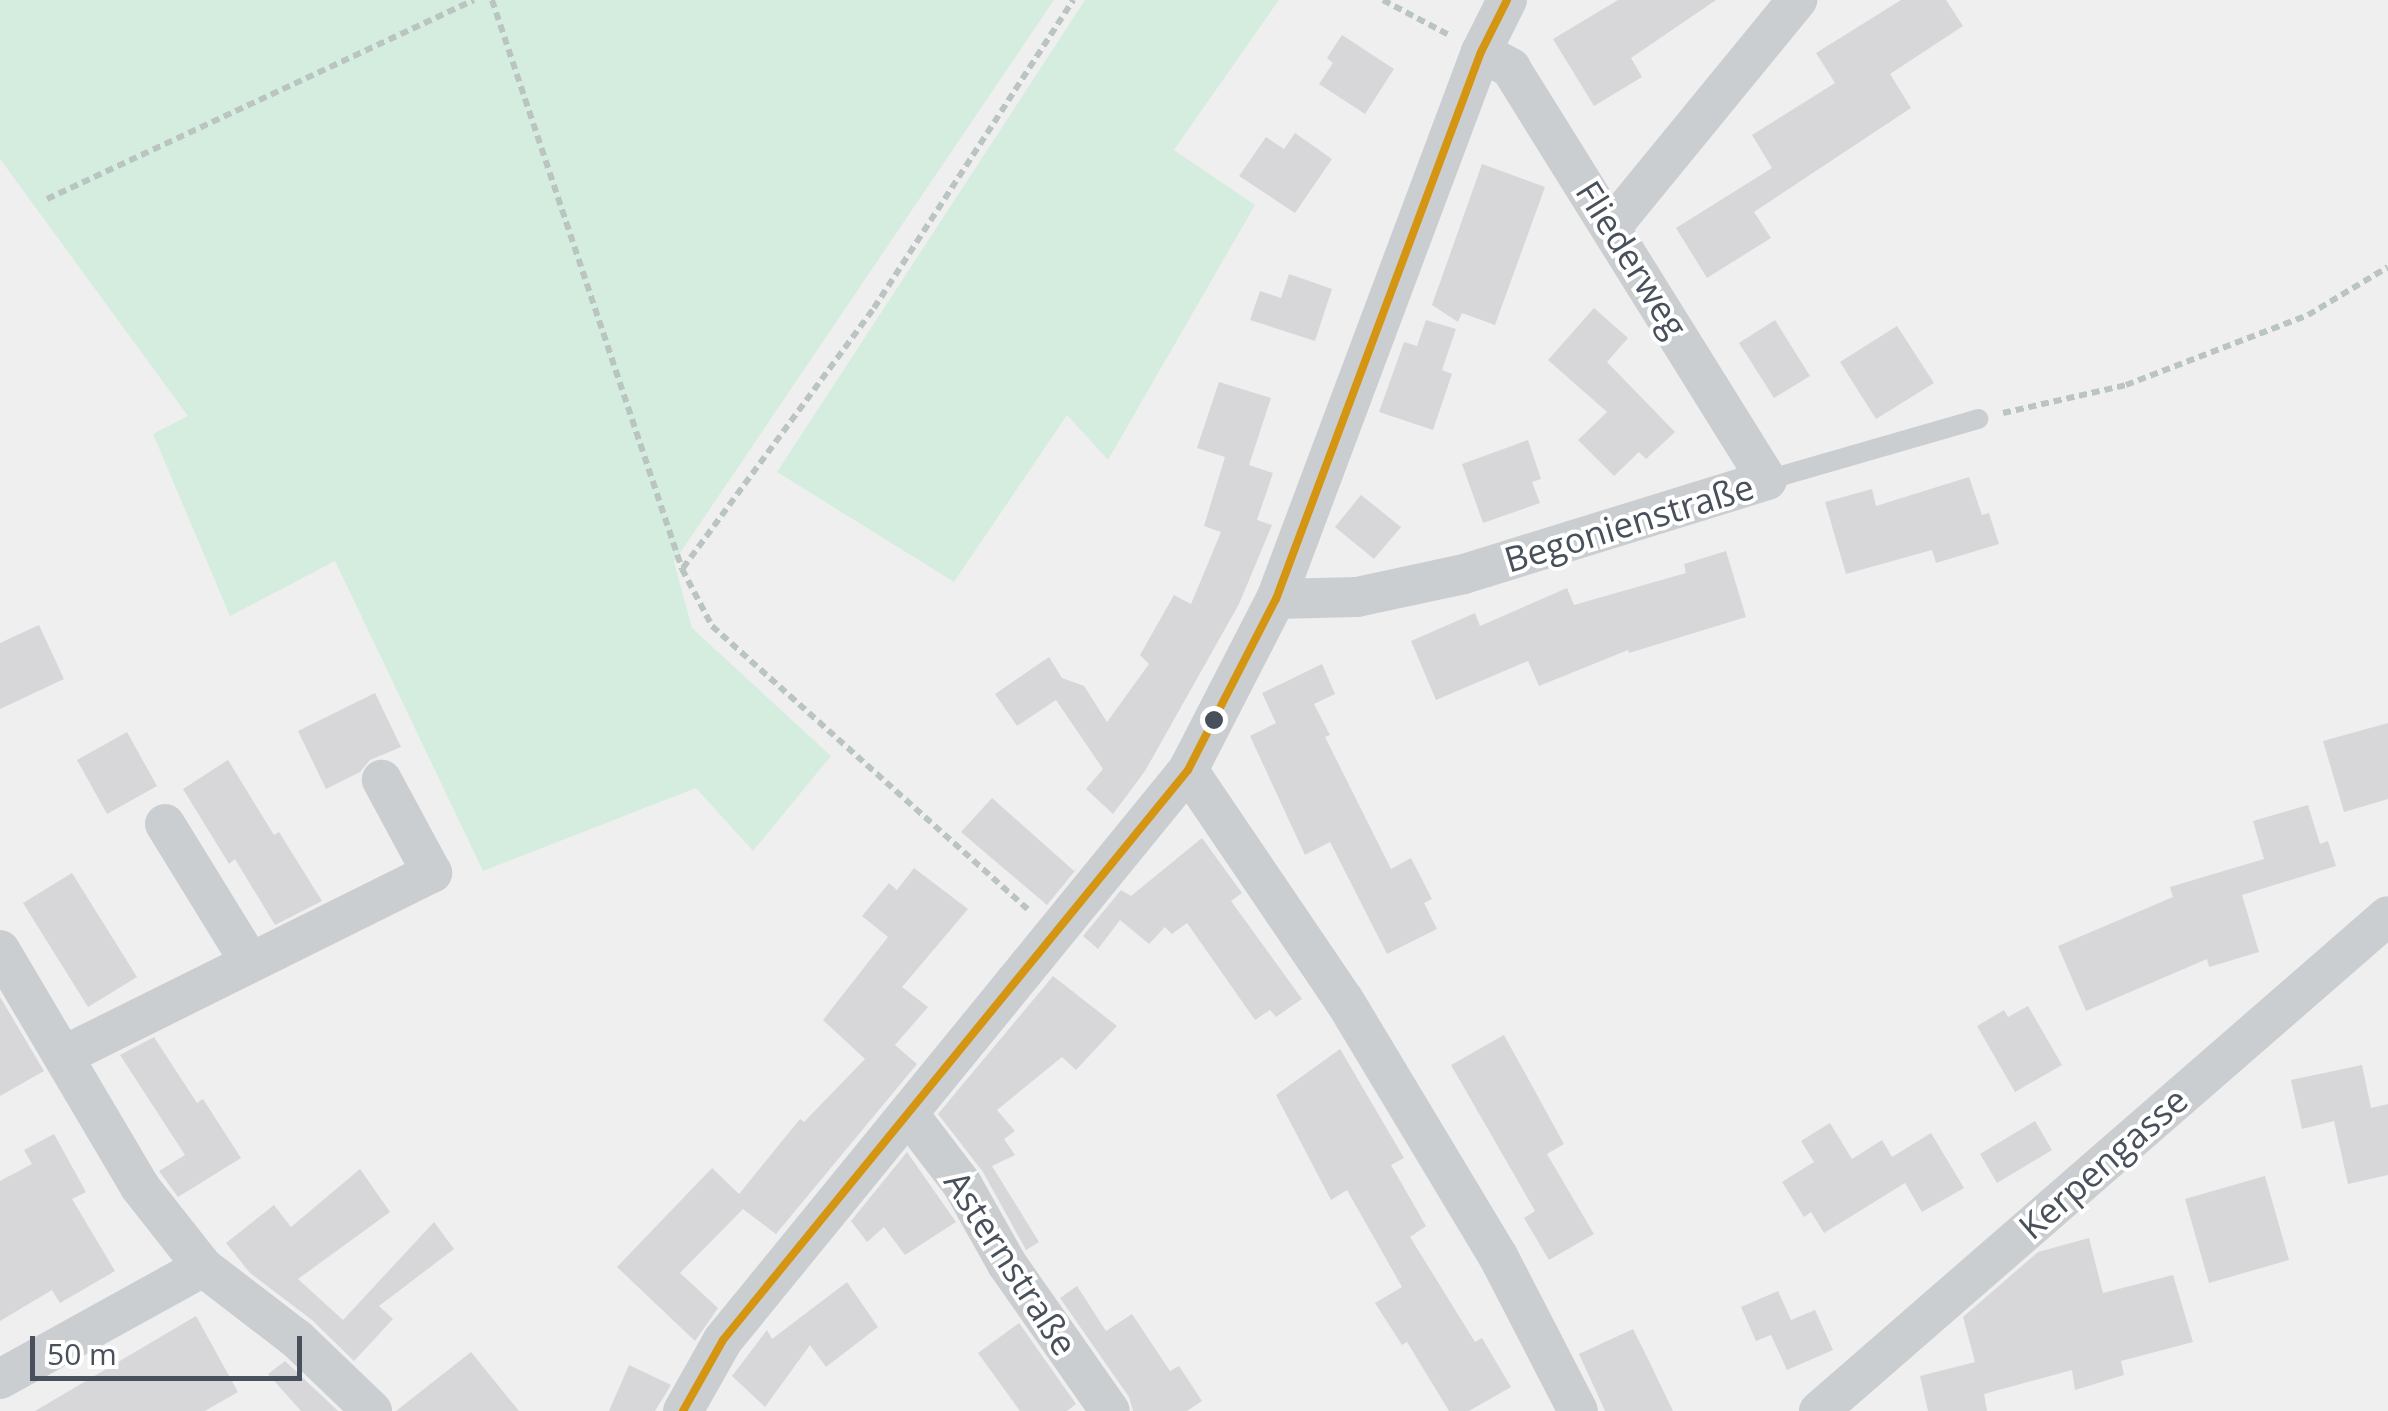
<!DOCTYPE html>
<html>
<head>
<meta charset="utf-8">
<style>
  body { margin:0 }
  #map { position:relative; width:2388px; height:1411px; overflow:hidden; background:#f0efef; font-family:"Open Sans",sans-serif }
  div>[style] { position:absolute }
  .green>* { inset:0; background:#d5eddf }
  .building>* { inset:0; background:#d7d7d9 }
  .path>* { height:6px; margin-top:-3px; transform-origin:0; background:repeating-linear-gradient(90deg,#bac4c1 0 8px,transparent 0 13px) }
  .lane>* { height:20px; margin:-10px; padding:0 10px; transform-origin:10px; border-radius:10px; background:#cbced0 }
  .street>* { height:40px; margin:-20px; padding:0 20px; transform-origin:20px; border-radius:20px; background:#cbced0 }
  .bus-1>* { height:8px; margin:-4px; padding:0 4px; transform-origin:4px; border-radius:4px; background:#d49512 }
  .dots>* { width:28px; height:28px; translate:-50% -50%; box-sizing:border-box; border:5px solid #fff; border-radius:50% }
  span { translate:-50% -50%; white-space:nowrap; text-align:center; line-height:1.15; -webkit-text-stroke:8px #fff; paint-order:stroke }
  .street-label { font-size:35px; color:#48515b }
  .scale { position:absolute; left:30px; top:1336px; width:272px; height:45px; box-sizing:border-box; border:5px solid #48515b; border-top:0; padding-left:12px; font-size:30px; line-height:35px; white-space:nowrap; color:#48515b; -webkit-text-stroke:8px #fff; paint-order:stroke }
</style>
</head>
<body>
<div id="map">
  <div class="green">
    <div style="clip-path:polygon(0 0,1054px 0,674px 562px,692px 628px,831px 756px,753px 851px,696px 788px,483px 871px,335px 561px,230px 616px,153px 434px,188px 416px,0 159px)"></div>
    <div style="clip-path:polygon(1085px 0,1279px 0,1174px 150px,1255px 205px,1108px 460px,1067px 415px,954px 582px,777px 472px)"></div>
  </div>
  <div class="building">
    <div style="clip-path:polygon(1618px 0,1716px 0,1631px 58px,1642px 77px,1594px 106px,1553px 39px)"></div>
    <div style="clip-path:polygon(1901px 0,1946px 0,1963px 26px,1890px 74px,1911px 108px,1754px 212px,1771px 238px,1707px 278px,1676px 228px,1772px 168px,1752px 135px,1835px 83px,1816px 53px)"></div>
    <div style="clip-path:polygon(1342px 35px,1394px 69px,1365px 114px,1319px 84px,1333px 63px,1327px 58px)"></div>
    <div style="clip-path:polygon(1295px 133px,1332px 159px,1295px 213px,1239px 176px,1266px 137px,1284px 149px)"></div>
    <div style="clip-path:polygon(1482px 164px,1545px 187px,1495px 325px,1462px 313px,1458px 322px,1432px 305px)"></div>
    <div style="clip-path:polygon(1289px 274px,1332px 289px,1315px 341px,1250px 320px,1260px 291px,1281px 298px)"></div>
    <div style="clip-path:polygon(1594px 308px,1628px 338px,1607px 362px,1675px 432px,1646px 459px,1639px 452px,1614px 476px,1578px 440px,1607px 412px,1548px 360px)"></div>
    <div style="clip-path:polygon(1426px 320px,1456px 329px,1442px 370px,1452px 374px,1433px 430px,1379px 412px,1404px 342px,1417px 346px)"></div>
    <div style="clip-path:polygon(1775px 320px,1810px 376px,1774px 398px,1739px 343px)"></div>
    <div style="clip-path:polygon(1897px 326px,1934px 383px,1876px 419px,1840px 362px)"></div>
    <div style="clip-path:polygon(1219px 382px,1271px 398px,1249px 465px,1273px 473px,1257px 520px,1272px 525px,1239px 604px,1145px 771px,1113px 814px,1086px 789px,1103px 769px,1056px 700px,1017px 726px,995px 694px,1049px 657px,1062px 678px,1084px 686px,1107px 722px,1149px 664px,1140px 655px,1174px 595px,1191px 604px,1221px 532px,1204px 526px,1225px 457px,1197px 448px)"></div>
    <div style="clip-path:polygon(1528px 440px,1541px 479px,1532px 482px,1540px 503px,1483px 523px,1462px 464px)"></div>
    <div style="clip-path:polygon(1969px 477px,1982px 515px,1989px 513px,1999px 544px,1936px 563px,1932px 550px,1846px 574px,1825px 502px,1872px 489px,1876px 506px)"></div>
    <div style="clip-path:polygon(1361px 495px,1401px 527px,1374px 559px,1335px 527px)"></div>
    <div style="clip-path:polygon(1726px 551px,1746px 617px,1629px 653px,1628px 650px,1539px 686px,1528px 661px,1436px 700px,1411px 641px,1475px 613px,1480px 626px,1567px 588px,1574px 605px,1686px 573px,1684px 564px)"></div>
    <div style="clip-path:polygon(39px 625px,64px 679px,0 709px,0 643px)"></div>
    <div style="clip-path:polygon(1322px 664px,1335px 694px,1314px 704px,1330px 735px,1325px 737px,1391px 869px,1411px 858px,1432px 899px,1424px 903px,1437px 929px,1387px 954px,1330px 842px,1305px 855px,1250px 736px,1276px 723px,1262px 693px)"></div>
    <div style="clip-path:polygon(375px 693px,401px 747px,370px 760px,360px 772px,326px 789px,298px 731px)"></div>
    <div style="clip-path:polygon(2388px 723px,2388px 799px,2344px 812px,2323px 741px)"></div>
    <div style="clip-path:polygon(127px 732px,157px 786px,107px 814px,77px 760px)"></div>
    <div style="clip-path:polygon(228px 760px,274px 835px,279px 832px,322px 901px,275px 925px,235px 859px,229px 864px,183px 789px)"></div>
    <div style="clip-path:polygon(992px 798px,1074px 871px,1078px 867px,1047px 905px,961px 832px)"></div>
    <div style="clip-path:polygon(2308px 805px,2320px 844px,2328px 841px,2336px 866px,2242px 895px,2259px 952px,2209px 967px,2207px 959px,2086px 1011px,2058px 946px,2173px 897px,2170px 887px,2264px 859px,2253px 821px)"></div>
    <div style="clip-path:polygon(1202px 838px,1242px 893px,1231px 901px,1302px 999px,1276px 1017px,1270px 1010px,1255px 1020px,1187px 923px,1172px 934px,1165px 927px,1149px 944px,1120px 920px,1098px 949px,1083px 936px,1121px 890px,1131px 896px)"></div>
    <div style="clip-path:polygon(914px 868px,968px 909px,902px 987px,928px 1007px,895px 1045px,917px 1064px,776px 1234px,743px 1209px,680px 1273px,718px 1308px,695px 1341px,617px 1267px,712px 1168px,739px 1194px,800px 1119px,804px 1122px,865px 1059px,823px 1020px,888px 937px,862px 916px,889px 883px,897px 890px)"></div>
    <div style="clip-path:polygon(72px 873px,137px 977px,88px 1007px,23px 903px)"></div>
    <div style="clip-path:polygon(1053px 976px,1117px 1026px,1076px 1070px,1062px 1057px,997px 1110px,1015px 1131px,1004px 1139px,1015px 1155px,992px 1166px,1039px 1242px,1026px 1250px,983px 1172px,938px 1114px)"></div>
    <div style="clip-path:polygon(0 997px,44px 1071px,0 1096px)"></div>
    <div style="clip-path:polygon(2028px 1006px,2062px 1065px,2015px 1092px,1977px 1026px,2004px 1010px,2008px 1017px)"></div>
    <div style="clip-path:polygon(1504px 1035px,1564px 1144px,1547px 1154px,1594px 1234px,1549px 1260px,1524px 1218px,1535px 1211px,1451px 1065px)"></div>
    <div style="clip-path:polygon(154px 1037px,197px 1103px,203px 1099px,241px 1158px,178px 1197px,159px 1171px,185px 1155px,120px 1055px)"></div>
    <div style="clip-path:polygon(1340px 1049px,1404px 1158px,1391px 1165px,1426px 1226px,1410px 1237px,1475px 1342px,1482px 1338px,1511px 1387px,1469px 1411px,1449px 1411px,1407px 1342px,1402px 1345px,1375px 1303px,1402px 1287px,1347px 1190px,1331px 1200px,1276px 1095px)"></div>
    <div style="clip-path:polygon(2362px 1065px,2371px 1108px,2388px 1104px,2388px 1175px,2348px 1184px,2334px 1121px,2302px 1129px,2291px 1080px)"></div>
    <div style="clip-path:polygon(2035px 1121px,2052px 1150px,1997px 1183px,1980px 1154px)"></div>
    <div style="clip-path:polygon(1830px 1123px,1852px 1159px,1882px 1140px,1892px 1157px,1931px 1133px,1964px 1188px,1922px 1212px,1905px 1183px,1824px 1233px,1811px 1212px,1804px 1217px,1782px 1182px,1814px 1162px,1801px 1141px)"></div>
    <div style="clip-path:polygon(54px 1134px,86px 1192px,72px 1199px,115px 1271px,60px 1303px,52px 1290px,0 1321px,0 1181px,32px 1164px,24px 1150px)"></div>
    <div style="clip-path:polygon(907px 1152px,956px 1222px,905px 1255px,884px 1227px,867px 1242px,851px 1221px)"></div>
    <div style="clip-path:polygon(360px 1169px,390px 1212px,298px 1279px,343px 1320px,434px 1222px,454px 1249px,379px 1306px,393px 1319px,354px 1361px,312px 1320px,250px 1273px,226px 1243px,274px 1205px,291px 1227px)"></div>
    <div style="clip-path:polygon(2265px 1176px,2289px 1260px,2209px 1283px,2185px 1199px)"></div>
    <div style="clip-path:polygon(2089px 1238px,2103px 1293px,2173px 1275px,2193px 1342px,2121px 1361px,2124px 1375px,2075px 1390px,2072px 1370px,1984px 1394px,1987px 1411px,1928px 1411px,1920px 1376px,1975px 1362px,1963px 1317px,2038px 1252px)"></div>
    <div style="clip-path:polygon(847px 1282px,878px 1327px,826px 1367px,810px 1345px,765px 1407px,732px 1376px,767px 1330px,772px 1339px)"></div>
    <div style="clip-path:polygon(1077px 1286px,1106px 1331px,1132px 1314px,1170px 1371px,1179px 1366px,1202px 1401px,1187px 1411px,1133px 1411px,1129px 1397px,1060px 1298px)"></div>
    <div style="clip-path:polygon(1778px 1291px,1791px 1320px,1815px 1310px,1833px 1350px,1787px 1370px,1771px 1335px,1756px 1341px,1741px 1307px)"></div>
    <div style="clip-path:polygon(196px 1316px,238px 1392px,205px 1411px,35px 1411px)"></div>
    <div style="clip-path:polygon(1019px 1323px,1076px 1404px,1067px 1411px,1020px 1411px,978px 1353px)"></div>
    <div style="clip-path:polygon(1633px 1329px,1648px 1359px,1673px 1411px,1605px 1411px,1579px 1354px)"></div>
    <div style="clip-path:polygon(471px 1352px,519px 1411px,396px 1411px)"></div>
    <div style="clip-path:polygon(285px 1361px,338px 1411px,301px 1411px,268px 1374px)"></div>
    <div style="clip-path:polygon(629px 1365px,671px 1385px,655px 1411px,609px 1411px)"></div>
  </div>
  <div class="path">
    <div style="left:492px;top:0;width:600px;rotate:71.53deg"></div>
    <div style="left:682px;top:569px;width:64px;rotate:62.2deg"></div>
    <div style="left:712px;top:626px;width:425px;rotate:41.9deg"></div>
    <div style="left:1383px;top:0;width:75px;rotate:27.9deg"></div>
    <div style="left:47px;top:199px;width:471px;rotate:-25deg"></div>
    <div style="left:2003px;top:413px;width:126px;rotate:-12.8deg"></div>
    <div style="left:2126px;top:385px;width:195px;rotate:-21deg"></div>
    <div style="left:2308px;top:315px;width:93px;rotate:-31deg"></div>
    <div style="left:683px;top:568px;width:323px;rotate:-53.7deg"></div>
    <div style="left:874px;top:308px;width:367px;rotate:-57.1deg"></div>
  </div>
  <div class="lane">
    <div style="left:1767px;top:480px;width:220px;rotate:-16.1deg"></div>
  </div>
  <div class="street">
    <div style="left:1613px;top:225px;width:291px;rotate:-50.7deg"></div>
    <div style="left:1276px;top:599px;width:81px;rotate:-1.4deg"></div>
    <div style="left:1357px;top:597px;width:109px;rotate:-12.1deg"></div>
    <div style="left:1464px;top:574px;width:317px;rotate:-17.2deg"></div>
    <div style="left:1767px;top:480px;width:485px;rotate:-121.9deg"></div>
    <div style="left:1511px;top:68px;width:34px;rotate:-152deg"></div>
    <div style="left:1188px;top:770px;width:278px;rotate:55.9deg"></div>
    <div style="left:1344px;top:1000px;width:299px;rotate:59deg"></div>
    <div style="left:1498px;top:1256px;width:174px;rotate:62.7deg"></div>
    <div style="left:165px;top:824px;width:162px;rotate:58.4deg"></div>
    <div style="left:0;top:950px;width:275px;rotate:59.4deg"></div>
    <div style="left:140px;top:1187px;width:102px;rotate:51.8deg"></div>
    <div style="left:203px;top:1267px;width:118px;rotate:37.5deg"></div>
    <div style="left:297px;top:1339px;width:104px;rotate:43.8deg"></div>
    <div style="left:65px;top:1055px;width:410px;rotate:-26.4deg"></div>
    <div style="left:432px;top:873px;width:106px;rotate:-118.3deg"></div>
    <div style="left:910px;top:1116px;width:86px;rotate:52.6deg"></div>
    <div style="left:962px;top:1184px;width:92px;rotate:60.6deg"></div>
    <div style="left:1007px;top:1264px;width:179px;rotate:55deg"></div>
    <div style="left:0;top:1379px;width:232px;rotate:-28.9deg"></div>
    <div style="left:683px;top:1411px;width:81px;rotate:-60.6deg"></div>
    <div style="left:723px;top:1340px;width:736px;rotate:-50.79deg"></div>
    <div style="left:1188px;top:770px;width:192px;rotate:-62.8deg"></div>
    <div style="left:1276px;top:599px;width:584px;rotate:-69.46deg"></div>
    <div style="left:1481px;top:52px;width:58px;rotate:-63.4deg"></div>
    <div style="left:1819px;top:1411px;width:754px;rotate:-41.02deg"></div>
  </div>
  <div class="bus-1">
    <div style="left:683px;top:1411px;width:81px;rotate:-60.6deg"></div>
    <div style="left:723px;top:1340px;width:736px;rotate:-50.79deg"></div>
    <div style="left:1188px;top:770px;width:192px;rotate:-62.8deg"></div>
    <div style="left:1276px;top:599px;width:584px;rotate:-69.46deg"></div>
    <div style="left:1481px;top:52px;width:58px;rotate:-63.4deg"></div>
  </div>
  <div class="dots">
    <div style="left:1214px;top:720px;background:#48515b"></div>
  </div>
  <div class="street-label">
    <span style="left:1632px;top:259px;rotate:58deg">Fliederweg</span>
    <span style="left:1629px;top:523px;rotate:-17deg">Begonienstraße</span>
    <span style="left:2103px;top:1163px;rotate:-41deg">Kerpengasse</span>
    <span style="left:1011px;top:1263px;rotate:57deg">Asternstraße</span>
  </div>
  <div class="scale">50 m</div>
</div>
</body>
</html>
